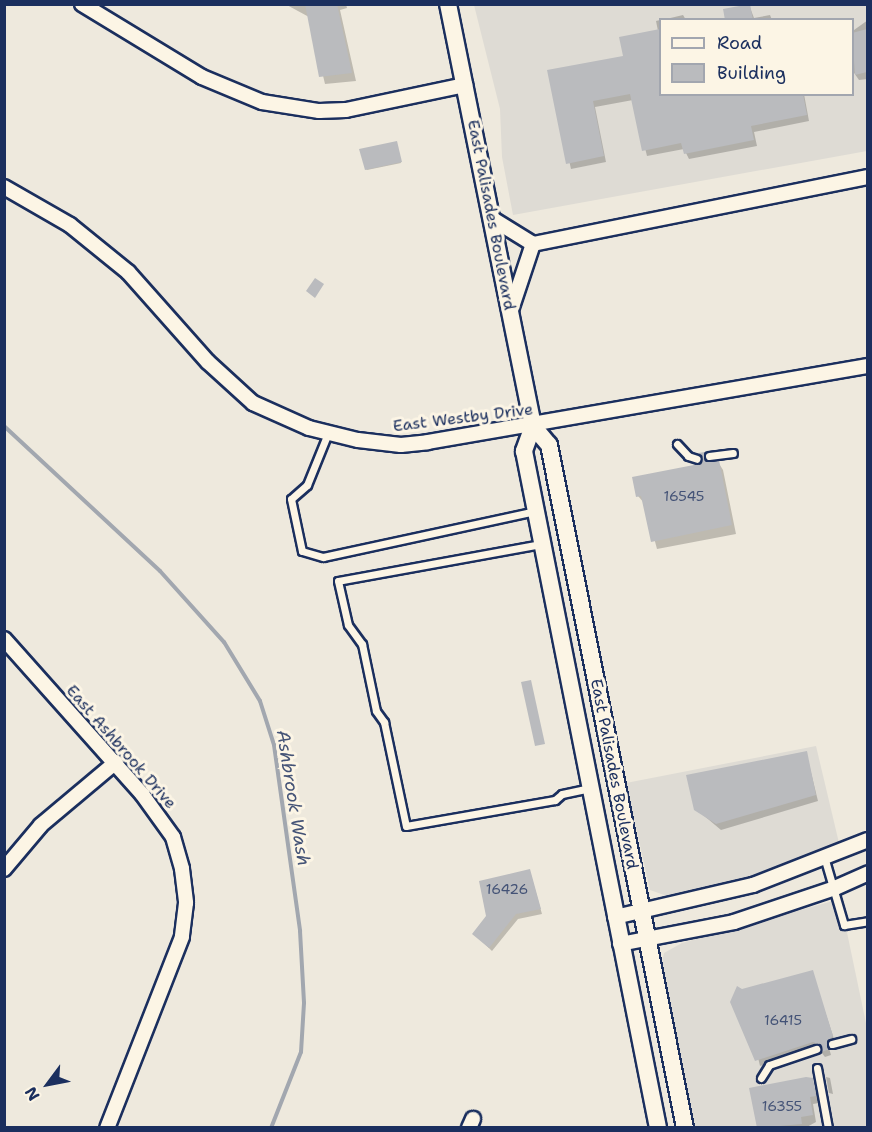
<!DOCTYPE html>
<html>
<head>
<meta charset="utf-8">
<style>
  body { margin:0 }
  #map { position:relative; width:872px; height:1132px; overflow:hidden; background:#eee9dd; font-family:"Shantell Sans",sans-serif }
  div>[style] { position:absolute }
  .built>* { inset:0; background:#dedbd4 }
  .shadow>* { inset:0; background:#0003 }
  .stream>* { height:4px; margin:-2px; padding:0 2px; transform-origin:2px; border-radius:2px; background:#a2a7af }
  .building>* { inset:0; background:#babbbe }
  .roads { filter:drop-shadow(2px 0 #1b2f5e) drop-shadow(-2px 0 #1b2f5e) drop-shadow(0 2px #1b2f5e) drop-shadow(0 -2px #1b2f5e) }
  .service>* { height:7px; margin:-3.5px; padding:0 3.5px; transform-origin:3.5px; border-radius:3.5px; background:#fcf5e5 }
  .minor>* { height:14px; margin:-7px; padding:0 7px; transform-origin:7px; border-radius:7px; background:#fcf5e5 }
  .tertiary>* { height:16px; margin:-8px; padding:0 8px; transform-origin:8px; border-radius:8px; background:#fcf5e5 }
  span { translate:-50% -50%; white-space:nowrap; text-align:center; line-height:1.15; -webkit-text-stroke:6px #fcf5e5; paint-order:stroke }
  .number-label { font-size:14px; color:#435276 }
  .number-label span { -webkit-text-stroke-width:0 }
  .street-label { font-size:16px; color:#1b2f5e }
  .water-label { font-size:18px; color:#445376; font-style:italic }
  .frame { position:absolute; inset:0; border:6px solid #1b2f5e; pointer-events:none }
  .legend { position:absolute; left:659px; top:18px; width:195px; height:78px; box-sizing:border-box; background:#fcf5e5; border:2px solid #a2a6af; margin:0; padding:8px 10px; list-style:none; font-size:18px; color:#1b2f5e }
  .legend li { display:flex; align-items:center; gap:12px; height:30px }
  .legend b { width:30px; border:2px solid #a2a6af }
  .north { position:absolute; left:18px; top:1054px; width:60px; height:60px; -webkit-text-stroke:4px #fcf5e5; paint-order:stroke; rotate:238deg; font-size:16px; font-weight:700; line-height:24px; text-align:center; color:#1b2f5e }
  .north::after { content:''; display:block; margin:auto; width:21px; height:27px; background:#1b2f5e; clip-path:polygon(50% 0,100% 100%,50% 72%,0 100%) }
</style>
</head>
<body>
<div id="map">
  <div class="built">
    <div style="clip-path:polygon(evenodd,474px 5px,867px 5px,867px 151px,513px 215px,502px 157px,500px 109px,474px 5px,660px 20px,852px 20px,852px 94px,660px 94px,660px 20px)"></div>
    <div style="clip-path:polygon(816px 746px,839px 843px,772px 872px,725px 883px,667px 896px,650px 890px,626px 783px)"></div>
    <div style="clip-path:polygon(840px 899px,867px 1028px,867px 1127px,695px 1127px,662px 963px,664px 953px,682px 943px)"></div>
  </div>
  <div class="shadow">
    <div style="clip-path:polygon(285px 4px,346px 4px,347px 8px,340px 10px,356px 81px,325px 84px,309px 17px)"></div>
    <div style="clip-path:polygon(749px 5px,754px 18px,770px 15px,772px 20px,727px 20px)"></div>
    <div style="clip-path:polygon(683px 15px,686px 20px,662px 20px)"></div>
    <div style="clip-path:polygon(660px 20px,660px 94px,804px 94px,809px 121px,754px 132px,757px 146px,689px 159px,684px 149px,647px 156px,633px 100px,595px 107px,606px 162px,571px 169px,549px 71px,624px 57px,658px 31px,656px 21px)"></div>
    <div style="clip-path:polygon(868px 20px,868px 79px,859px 80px,852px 70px,852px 26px,854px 30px)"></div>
    <div style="clip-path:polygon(397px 144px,401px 163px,367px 170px,366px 169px)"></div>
    <div style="clip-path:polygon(704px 454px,708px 461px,718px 462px,723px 470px,736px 534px,657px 549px,645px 504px,638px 496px,700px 466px,704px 460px,701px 455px)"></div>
    <div style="clip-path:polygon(806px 752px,818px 801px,721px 830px,696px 809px)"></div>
    <div style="clip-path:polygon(531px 875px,542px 914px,518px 919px,492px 951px,474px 934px)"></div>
    <div style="clip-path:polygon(812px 972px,835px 1042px,829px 1048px,831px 1055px,825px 1057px,817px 1047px,760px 1066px,742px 991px)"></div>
    <div style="clip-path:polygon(826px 1077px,830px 1078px,833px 1094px,829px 1093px)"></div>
    <div style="clip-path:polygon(812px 1080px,819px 1103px,813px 1104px,816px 1122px,805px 1128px,759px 1128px)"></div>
  </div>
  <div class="stream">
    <div style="left:4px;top:426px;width:213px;rotate:42.9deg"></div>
    <div style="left:160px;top:571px;width:96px;rotate:48deg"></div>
    <div style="left:224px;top:642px;width:69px;rotate:58.6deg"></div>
    <div style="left:260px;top:701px;width:46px;rotate:72.3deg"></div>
    <div style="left:274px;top:745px;width:188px;rotate:82deg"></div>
    <div style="left:300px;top:931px;width:72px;rotate:86.8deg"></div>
    <div style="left:304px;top:1003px;width:49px;rotate:93.5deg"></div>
    <div style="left:301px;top:1052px;width:82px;rotate:111.5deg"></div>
  </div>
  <div class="building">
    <div style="clip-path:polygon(305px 4px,337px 4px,352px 73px,319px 77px)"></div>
    <div style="clip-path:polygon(750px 4px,753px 20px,725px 20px,723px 9px)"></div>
    <div style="clip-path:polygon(660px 29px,660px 94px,803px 94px,807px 115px,751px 126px,754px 140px,684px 154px,681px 143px,642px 151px,630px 94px,593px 101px,604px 156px,566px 164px,547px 70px,623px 56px,619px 37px)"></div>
    <div style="clip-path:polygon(867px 29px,867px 72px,855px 75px,852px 33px)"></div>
    <div style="clip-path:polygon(397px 141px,402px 162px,365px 170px,359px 149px)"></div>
    <div style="clip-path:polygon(315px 278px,324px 284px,315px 298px,306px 291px)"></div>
    <div style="clip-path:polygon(705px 452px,706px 461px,719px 460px,732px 525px,651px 542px,641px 496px,636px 497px,632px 477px,699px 464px,703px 458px,698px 453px)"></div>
    <div style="clip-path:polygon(531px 680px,545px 744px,535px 746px,521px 682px)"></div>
    <div style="clip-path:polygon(807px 751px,816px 795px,716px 824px,694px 810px,686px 775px)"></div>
    <div style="clip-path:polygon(530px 869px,541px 909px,516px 914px,489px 948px,472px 934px,486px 916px,479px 881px)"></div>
    <div style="clip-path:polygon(813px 970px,833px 1036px,827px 1042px,830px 1049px,821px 1052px,820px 1045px,813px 1042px,755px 1061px,730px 1002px,737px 986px,742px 989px)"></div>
    <div style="clip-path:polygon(806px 1077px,813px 1078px,816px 1096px,810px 1097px,813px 1115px,801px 1117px,802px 1124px,757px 1128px,749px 1088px)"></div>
  </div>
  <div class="roads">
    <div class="service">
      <div style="left:328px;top:433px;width:56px;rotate:112deg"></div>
      <div style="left:307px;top:485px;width:21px;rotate:139deg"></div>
      <div style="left:291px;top:499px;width:53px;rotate:78.1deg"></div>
      <div style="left:302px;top:551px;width:22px;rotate:16deg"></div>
      <div style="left:323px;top:557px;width:218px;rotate:-12.2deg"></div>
      <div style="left:677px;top:444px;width:16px;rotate:47deg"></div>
      <div style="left:688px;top:456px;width:9px;rotate:18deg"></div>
      <div style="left:709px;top:456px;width:24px;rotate:-7deg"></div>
      <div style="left:541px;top:544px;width:206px;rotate:169.7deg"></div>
      <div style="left:338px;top:581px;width:45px;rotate:77.2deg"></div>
      <div style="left:348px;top:625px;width:24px;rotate:54deg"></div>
      <div style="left:362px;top:644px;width:68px;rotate:78.2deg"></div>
      <div style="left:376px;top:711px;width:14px;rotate:54deg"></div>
      <div style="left:384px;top:722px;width:106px;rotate:78.1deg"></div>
      <div style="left:406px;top:826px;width:151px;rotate:-9.9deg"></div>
      <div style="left:555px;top:800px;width:9px;rotate:-41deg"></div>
      <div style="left:562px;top:794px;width:30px;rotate:-12deg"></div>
      <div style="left:825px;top:860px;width:68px;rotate:73.7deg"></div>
      <div style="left:844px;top:925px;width:24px;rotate:-9deg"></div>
      <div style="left:832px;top:1044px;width:20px;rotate:-15deg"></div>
      <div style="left:817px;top:1068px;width:61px;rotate:79.6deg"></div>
      <div style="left:761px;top:1078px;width:15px;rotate:-58deg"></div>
      <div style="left:769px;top:1065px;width:50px;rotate:-18.8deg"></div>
    </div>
    <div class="minor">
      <div style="left:82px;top:4px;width:140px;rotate:31.3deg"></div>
      <div style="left:202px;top:77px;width:65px;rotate:22.6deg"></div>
      <div style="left:262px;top:102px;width:58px;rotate:9deg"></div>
      <div style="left:319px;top:111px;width:27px;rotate:-2deg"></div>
      <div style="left:346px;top:110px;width:122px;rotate:-11.9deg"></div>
      <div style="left:4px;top:187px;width:76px;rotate:29.9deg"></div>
      <div style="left:70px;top:225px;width:75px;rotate:39deg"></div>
      <div style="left:128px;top:272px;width:120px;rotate:48.4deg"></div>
      <div style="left:208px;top:362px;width:61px;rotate:42.3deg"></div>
      <div style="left:253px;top:403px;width:61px;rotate:24.1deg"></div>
      <div style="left:309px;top:428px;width:50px;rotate:13.8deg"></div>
      <div style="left:358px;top:440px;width:43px;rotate:6.6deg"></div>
      <div style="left:401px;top:445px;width:27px;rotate:-6deg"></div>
      <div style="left:428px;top:442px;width:447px;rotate:-9.8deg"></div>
      <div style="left:491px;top:218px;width:49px;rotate:31.8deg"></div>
      <div style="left:533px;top:244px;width:342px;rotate:-11.3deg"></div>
      <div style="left:511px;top:310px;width:70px;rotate:-71.6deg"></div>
      <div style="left:4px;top:639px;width:208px;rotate:48.3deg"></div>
      <div style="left:142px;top:794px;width:53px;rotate:54.2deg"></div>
      <div style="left:173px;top:837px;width:33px;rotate:74deg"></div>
      <div style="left:182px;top:869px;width:34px;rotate:83deg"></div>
      <div style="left:186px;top:903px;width:34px;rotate:97deg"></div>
      <div style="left:182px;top:937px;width:205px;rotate:111.4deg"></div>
      <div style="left:4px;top:869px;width:57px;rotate:-49.9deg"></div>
      <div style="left:41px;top:825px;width:98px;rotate:-40deg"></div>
      <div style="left:615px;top:917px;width:142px;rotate:-13.1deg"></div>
      <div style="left:753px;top:885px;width:123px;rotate:-21.4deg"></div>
      <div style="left:620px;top:944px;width:116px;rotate:-10.9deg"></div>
      <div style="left:734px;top:922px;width:107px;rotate:-18.6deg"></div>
      <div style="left:835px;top:888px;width:36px;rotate:-24deg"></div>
      <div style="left:469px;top:1128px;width:10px;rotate:-66deg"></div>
    </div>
    <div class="tertiary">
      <div style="left:448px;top:4px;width:430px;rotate:78.6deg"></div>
      <div style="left:533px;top:426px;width:25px;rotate:50deg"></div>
      <div style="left:549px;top:445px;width:696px;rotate:78.74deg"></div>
      <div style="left:533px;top:426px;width:27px;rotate:110deg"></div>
      <div style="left:524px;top:451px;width:690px;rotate:78.8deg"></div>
    </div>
  </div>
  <div class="number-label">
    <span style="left:684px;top:496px">16545</span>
    <span style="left:507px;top:889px">16426</span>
    <span style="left:783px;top:1020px">16415</span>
    <span style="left:782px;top:1106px">16355</span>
  </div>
  <div class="street-label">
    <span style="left:491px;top:215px;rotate:79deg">East Palisades Boulevard</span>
    <span style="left:463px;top:418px;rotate:-7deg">East Westby Drive</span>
    <span style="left:121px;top:747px;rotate:49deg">East Ashbrook Drive</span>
    <span style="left:614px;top:774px;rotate:79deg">East Palisades Boulevard</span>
  </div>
  <div class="water-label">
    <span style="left:293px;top:798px;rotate:81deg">Ashbrook Wash</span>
  </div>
  <div class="frame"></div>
  <ul class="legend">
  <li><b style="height:8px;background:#fcf5e5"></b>Road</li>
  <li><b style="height:16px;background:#babbbe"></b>Building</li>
  </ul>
  <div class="north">N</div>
</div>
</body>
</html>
